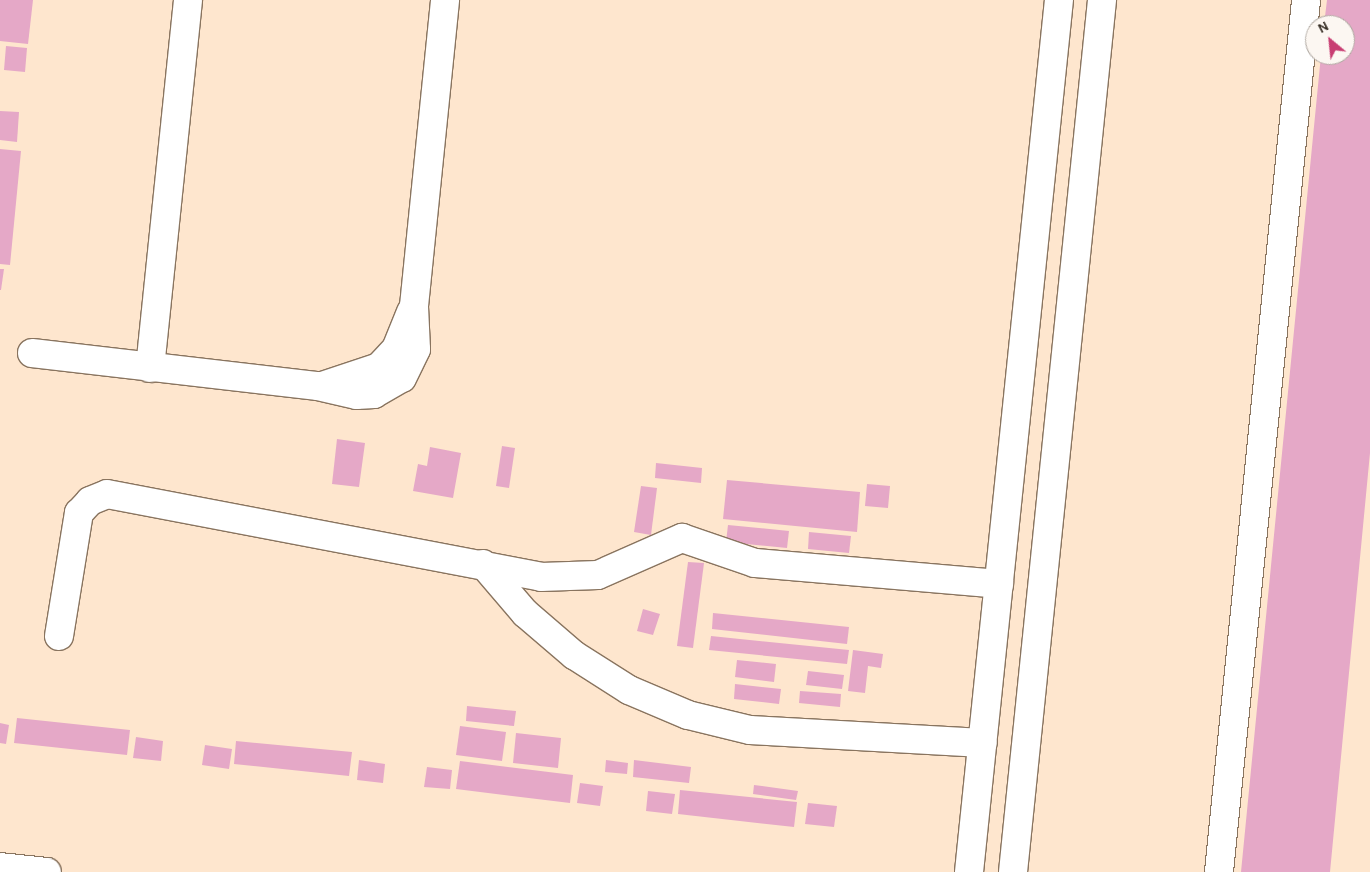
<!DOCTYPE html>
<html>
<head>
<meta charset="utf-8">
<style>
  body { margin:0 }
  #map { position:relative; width:1370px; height:872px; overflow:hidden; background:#fee6ce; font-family:Karla,sans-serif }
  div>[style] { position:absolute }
  .building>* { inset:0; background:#e5a8c7 }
  .roads { filter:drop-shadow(1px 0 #89745f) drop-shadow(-1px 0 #89745f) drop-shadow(0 1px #89745f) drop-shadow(0 -1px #89745f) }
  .minor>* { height:28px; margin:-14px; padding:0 14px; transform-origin:14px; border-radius:14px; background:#fff }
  span { translate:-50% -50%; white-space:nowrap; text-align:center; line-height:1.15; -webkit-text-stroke:4.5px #fcf7f2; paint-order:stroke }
  .north { position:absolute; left:1305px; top:15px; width:50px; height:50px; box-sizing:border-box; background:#fcf7f2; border:1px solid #aca59e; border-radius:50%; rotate:332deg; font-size:14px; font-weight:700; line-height:20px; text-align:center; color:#332a21 }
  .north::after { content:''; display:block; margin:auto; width:18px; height:22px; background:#c83d72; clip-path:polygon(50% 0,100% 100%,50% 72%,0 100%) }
</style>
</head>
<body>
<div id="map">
  <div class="building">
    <div style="clip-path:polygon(0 0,33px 0,28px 44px,0 41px)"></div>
    <div style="clip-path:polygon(1327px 0,1370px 0,1370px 453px,1330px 872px,1241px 872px,1321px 55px,1345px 55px,1345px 25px,1324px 25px)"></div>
    <div style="clip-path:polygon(6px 46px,27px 48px,25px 72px,4px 70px)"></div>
    <div style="clip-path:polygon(0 111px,19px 112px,17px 142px,0 140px)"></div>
    <div style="clip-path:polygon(0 149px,21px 151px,10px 265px,0 264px)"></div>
    <div style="clip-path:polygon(0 269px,4px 269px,1px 290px,0 290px)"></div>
    <div style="clip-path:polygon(337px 439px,365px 443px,359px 487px,332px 484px)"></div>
    <div style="clip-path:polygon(502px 446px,515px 448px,509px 488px,496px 486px)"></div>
    <div style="clip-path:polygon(430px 447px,461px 453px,453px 498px,413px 491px,418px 464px,427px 466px)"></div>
    <div style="clip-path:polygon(656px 463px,702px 468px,701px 483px,655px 478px)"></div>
    <div style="clip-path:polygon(727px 480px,860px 492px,857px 532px,723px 519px)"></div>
    <div style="clip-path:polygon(867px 484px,890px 486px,888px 508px,865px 506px)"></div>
    <div style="clip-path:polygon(641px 486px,657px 488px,651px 535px,634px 532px)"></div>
    <div style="clip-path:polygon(728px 525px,789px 531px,787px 548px,726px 542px)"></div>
    <div style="clip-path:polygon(809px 532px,851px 536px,849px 553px,808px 549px)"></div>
    <div style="clip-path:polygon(688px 562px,704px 563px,693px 648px,677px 646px)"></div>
    <div style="clip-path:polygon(643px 609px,660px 614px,653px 635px,637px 631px)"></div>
    <div style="clip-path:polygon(713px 613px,849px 627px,847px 644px,712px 629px)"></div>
    <div style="clip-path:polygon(711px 636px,849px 650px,847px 664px,709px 650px)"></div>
    <div style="clip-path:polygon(853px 650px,883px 654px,881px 668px,868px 666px,865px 693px,848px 691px)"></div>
    <div style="clip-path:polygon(737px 660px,776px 664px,774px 682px,735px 677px)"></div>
    <div style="clip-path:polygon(808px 671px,844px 675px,842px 689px,806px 685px)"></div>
    <div style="clip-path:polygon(735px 684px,781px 689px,779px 704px,734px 699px)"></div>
    <div style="clip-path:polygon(800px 691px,841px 694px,840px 707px,799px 703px)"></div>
    <div style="clip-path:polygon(467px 706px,516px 711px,514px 726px,466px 721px)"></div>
    <div style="clip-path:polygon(17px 718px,130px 730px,127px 755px,14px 743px)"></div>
    <div style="clip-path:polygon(0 723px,9px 725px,6px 744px,0 743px)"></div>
    <div style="clip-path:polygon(460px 726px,506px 732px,502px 761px,456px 755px)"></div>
    <div style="clip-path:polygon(516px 733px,561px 738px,558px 768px,513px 763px)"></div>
    <div style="clip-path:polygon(136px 737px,163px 741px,161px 761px,133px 758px)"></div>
    <div style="clip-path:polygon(236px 741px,352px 752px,349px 776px,234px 764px)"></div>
    <div style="clip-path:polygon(205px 745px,232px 749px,229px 769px,202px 765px)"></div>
    <div style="clip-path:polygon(359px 760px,385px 764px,383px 783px,357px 780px)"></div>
    <div style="clip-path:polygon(606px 760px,628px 763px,627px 774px,605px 772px)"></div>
    <div style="clip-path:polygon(634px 760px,691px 767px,689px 783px,633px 777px)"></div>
    <div style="clip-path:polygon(460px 761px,573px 775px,570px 803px,456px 789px)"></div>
    <div style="clip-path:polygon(427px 767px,452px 770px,450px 789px,424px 787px)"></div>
    <div style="clip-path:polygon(580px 783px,603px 786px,600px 806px,577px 803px)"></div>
    <div style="clip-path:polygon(754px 785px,798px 791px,796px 800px,753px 794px)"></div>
    <div style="clip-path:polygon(680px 790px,797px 802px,794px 827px,678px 814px)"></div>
    <div style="clip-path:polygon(648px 791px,675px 794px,672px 814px,646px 811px)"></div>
    <div style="clip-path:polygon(808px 803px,837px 806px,834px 827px,805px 824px)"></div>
  </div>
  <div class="roads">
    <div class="minor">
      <div style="left:32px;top:353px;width:288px;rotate:6.6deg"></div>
      <div style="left:318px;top:386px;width:40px;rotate:13deg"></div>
      <div style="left:357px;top:395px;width:17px;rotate:-3deg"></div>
      <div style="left:374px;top:394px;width:32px;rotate:-30deg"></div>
      <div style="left:402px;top:378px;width:32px;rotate:-64deg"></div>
      <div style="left:416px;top:349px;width:43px;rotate:-92.7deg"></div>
      <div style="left:414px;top:306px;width:308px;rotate:-84.2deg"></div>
      <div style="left:150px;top:368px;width:370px;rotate:-84.1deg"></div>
      <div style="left:325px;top:385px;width:57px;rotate:-18.4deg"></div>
      <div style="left:379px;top:367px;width:25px;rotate:-47deg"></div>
      <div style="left:396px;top:349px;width:40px;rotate:-68deg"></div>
      <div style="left:483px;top:564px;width:65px;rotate:49.4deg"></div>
      <div style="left:525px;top:613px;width:65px;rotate:40.6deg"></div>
      <div style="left:574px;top:655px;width:65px;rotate:32.5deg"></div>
      <div style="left:629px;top:690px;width:64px;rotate:23deg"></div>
      <div style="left:688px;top:715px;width:64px;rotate:13.6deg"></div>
      <div style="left:750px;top:730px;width:233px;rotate:3.2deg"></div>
      <div style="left:59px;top:636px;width:125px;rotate:-80.8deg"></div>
      <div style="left:79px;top:513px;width:16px;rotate:-47deg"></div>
      <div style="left:90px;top:501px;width:18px;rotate:-22deg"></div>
      <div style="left:107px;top:494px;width:442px;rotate:10.8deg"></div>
      <div style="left:541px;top:577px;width:57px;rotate:-2deg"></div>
      <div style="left:598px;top:575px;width:92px;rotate:-23.8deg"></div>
      <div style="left:682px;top:538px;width:77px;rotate:18.9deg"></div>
      <div style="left:755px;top:563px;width:245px;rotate:4.9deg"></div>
      <div style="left:0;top:867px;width:47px;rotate:6.1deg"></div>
      <div style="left:969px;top:872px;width:877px;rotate:-84.11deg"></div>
      <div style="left:1013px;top:872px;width:877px;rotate:-84.17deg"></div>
      <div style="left:1219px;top:872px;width:876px;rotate:-84.3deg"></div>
    </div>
  </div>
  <div class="north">N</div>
</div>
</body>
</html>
